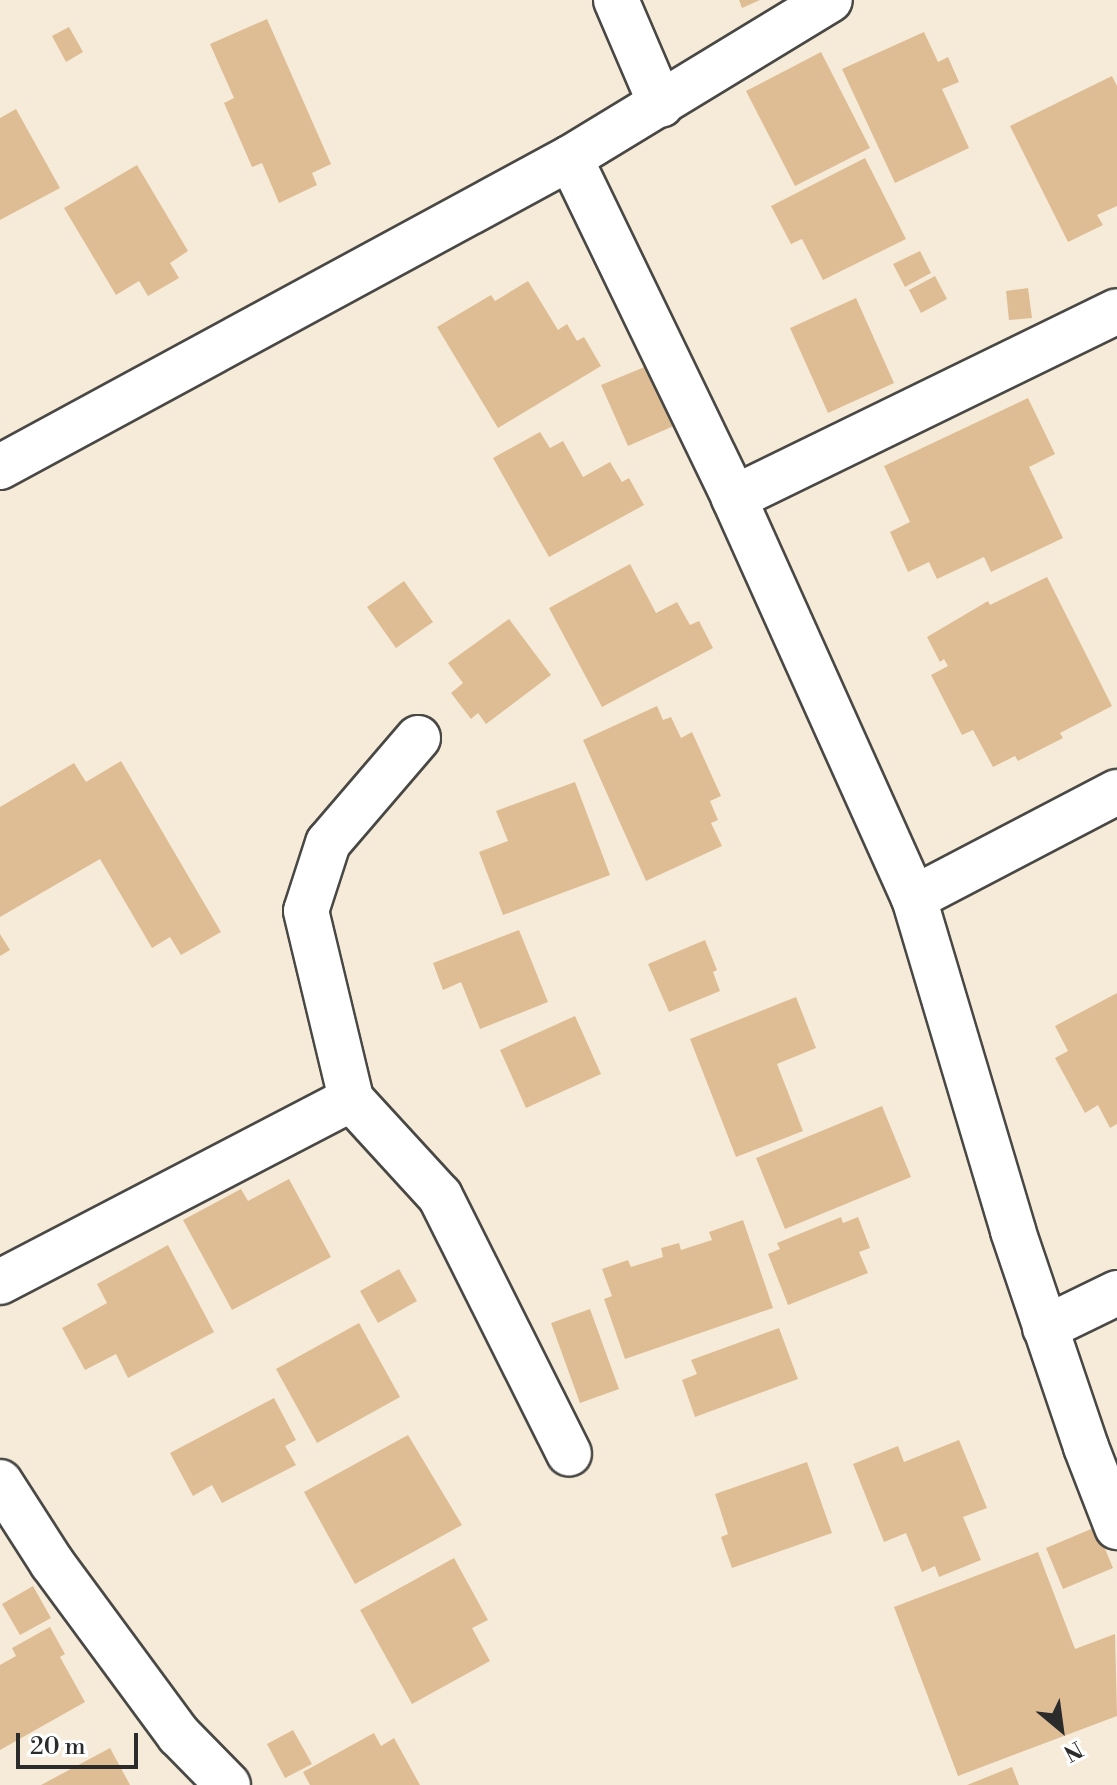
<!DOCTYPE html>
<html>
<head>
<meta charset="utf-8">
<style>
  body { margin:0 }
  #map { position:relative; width:1117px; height:1785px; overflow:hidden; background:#f6ebd8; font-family:"Libre Bodoni",serif }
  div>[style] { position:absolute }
  .building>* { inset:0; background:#debd95 }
  .roads { filter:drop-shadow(2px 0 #494845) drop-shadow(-2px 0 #494845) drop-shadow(0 2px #494845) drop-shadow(0 -2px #494845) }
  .minor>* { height:44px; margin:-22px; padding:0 22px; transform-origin:22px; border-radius:22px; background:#fff }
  span { translate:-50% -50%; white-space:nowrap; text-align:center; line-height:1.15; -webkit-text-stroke:8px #fff; paint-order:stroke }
  .north { position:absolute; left:1021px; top:1689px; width:80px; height:80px; -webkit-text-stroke:6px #fff; paint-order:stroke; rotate:151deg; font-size:22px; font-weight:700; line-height:32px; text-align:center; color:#2b2b2b }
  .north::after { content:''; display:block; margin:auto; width:28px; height:36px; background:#2b2b2b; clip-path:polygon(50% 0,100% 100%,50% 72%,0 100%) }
  .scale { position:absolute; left:16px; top:1733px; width:122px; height:36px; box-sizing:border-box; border:4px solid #2b2b2b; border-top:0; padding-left:10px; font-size:24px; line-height:28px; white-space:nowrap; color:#2b2b2b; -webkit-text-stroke:6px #fff; paint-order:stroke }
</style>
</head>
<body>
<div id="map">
  <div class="building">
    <div style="clip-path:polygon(739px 0,760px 0,742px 8px)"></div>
    <div style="clip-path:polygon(267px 19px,331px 164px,312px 173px,317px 185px,279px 203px,262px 163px,252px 167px,224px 103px,234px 98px,210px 44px)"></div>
    <div style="clip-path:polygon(69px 27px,83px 52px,66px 62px,52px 36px)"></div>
    <div style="clip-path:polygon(924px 32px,938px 62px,948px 57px,959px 82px,942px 89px,969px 148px,895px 183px,842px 69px)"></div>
    <div style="clip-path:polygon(821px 52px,870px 148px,795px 186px,746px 91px)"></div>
    <div style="clip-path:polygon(1112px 76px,1117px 86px,1117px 206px,1097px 215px,1103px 225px,1068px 242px,1010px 126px)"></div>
    <div style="clip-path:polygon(16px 109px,60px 188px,0 220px,0 118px)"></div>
    <div style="clip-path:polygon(865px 158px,906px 239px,823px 280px,802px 239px,791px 244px,771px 206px)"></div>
    <div style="clip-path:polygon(137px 165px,188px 251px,170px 263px,179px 278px,148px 296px,139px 281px,116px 295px,64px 208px)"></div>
    <div style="clip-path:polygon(920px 251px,931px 273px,905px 287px,893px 264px)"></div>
    <div style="clip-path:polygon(935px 276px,947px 299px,921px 313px,909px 290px)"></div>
    <div style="clip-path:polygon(528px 281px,558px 330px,567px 324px,577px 341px,584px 337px,601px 366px,498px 428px,437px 327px,491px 295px,495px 301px)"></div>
    <div style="clip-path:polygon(1028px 288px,1032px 318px,1009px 320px,1006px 291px)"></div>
    <div style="clip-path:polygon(856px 298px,894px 383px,828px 413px,790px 328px)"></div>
    <div style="clip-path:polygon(659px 361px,685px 421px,628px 446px,601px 385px)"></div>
    <div style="clip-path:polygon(1028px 398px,1055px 454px,1029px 467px,1063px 538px,991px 572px,984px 557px,937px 579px,929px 562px,908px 572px,890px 532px,910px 522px,884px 466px)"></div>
    <div style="clip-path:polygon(540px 432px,550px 448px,563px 441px,583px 477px,610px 462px,622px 482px,629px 478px,644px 505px,549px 557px,493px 458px)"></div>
    <div style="clip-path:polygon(630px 564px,656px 613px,677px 602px,690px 625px,699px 621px,713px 648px,602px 707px,549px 608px)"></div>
    <div style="clip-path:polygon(1047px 577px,1112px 706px,1060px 733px,1063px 738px,1018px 761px,1015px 756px,993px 767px,973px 730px,962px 735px,931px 675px,948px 666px,944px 659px,940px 662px,927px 637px,988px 601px,990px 605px)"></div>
    <div style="clip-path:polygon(404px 581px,433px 622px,396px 648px,367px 607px)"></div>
    <div style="clip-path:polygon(509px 619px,551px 675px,486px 724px,478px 713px,471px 719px,451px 693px,463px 683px,448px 663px)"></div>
    <div style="clip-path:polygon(657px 706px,663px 720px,671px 717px,681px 738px,692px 732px,721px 796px,710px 801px,718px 820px,711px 823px,722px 846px,646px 881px,583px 740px)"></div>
    <div style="clip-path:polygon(121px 761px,221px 932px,181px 955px,170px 937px,152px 948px,100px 859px,0 917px,0 807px,74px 763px,86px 782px)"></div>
    <div style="clip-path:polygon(575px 782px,610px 875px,503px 915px,479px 852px,508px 841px,496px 811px)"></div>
    <div style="clip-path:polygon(519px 930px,548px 1002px,480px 1029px,461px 982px,443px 990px,433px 963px)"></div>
    <div style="clip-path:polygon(0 934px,10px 950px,0 956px)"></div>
    <div style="clip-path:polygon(705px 940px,717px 970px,713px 972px,720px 991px,669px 1012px,648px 964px)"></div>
    <div style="clip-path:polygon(1117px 993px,1117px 1124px,1110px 1128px,1098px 1105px,1085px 1113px,1055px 1058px,1068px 1051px,1055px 1026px)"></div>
    <div style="clip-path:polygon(796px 997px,816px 1048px,777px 1064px,803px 1131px,736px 1157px,690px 1039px)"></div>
    <div style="clip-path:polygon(575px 1016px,601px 1074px,526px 1108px,500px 1050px)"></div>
    <div style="clip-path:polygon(882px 1106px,911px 1177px,785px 1229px,756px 1158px)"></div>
    <div style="clip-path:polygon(289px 1179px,331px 1257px,232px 1310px,183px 1220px,241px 1189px,248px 1201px)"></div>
    <div style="clip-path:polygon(841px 1217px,843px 1223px,858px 1217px,870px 1248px,859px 1252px,868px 1273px,788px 1305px,768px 1254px,780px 1249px,777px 1243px)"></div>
    <div style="clip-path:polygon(743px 1220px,773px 1308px,625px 1359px,604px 1299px,612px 1296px,602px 1269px,628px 1260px,631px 1267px,663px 1257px,661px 1248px,679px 1243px,681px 1250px,712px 1240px,709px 1232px)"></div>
    <div style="clip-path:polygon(168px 1245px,214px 1332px,128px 1378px,116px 1354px,85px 1370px,62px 1328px,107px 1303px,97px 1284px)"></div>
    <div style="clip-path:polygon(399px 1269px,417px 1301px,378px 1323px,360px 1291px)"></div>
    <div style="clip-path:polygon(590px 1309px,619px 1389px,580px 1403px,551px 1323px)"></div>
    <div style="clip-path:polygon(359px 1323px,400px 1397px,317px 1443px,276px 1369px)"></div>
    <div style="clip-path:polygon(779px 1328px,798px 1379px,695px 1417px,682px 1380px,697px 1374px,691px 1360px)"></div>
    <div style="clip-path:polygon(274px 1398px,296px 1440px,285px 1446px,296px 1465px,222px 1503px,212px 1485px,193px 1496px,170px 1453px)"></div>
    <div style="clip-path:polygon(408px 1435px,462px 1525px,355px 1584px,304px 1492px)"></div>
    <div style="clip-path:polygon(959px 1440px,987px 1508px,963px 1517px,981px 1560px,939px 1577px,935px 1566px,922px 1572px,906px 1533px,884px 1542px,853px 1464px,898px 1446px,904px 1462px)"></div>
    <div style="clip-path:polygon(807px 1462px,832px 1533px,732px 1568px,721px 1537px,728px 1534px,715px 1494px)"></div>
    <div style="clip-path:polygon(1096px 1527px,1113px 1568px,1063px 1589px,1046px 1548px)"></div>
    <div style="clip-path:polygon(1038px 1552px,1075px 1649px,1115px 1634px,1117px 1716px,958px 1776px,894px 1607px)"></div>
    <div style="clip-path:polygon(454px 1558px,488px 1620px,472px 1628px,490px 1661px,412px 1704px,360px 1610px)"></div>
    <div style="clip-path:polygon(33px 1586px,51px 1618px,20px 1635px,2px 1604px)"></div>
    <div style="clip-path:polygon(50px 1627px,65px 1654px,60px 1657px,85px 1702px,0 1750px,0 1665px,16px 1656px,12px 1648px)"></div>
    <div style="clip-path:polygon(293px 1730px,312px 1764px,285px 1778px,267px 1744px)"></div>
    <div style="clip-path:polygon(374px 1733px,381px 1746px,394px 1738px,420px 1785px,310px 1785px,303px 1772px)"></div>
    <div style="clip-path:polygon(110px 1748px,130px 1785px,41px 1785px)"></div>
    <div style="clip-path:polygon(1012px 1767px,1019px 1785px,967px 1785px)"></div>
  </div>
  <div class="roads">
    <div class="minor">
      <div style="left:616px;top:0;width:114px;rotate:66.8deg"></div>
      <div style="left:570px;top:158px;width:304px;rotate:-31.3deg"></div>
      <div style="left:0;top:467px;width:648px;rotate:-28.46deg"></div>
      <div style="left:570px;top:158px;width:377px;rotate:64.2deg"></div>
      <div style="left:734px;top:498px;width:439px;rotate:65.8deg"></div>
      <div style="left:914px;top:898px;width:347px;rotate:73.4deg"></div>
      <div style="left:1013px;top:1231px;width:228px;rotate:71.3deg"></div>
      <div style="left:1086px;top:1447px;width:86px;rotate:68.8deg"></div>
      <div style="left:734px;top:498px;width:426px;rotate:-26deg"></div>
      <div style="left:418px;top:738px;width:138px;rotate:130.6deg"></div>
      <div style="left:328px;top:843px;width:71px;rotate:107.9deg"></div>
      <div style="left:306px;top:911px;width:193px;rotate:76.5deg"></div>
      <div style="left:351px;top:1099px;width:132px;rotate:47.5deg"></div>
      <div style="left:440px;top:1196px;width:288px;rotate:63.4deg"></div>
      <div style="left:914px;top:898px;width:229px;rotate:-27.6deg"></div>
      <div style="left:0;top:1282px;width:396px;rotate:-27.5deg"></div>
      <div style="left:1045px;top:1328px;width:80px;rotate:-25.9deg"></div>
      <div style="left:0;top:1482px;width:96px;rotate:57.3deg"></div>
      <div style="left:52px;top:1563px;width:214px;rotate:53.6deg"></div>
      <div style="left:179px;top:1735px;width:70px;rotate:45.6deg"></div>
    </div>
  </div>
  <div class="north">N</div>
  <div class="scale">20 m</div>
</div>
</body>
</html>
